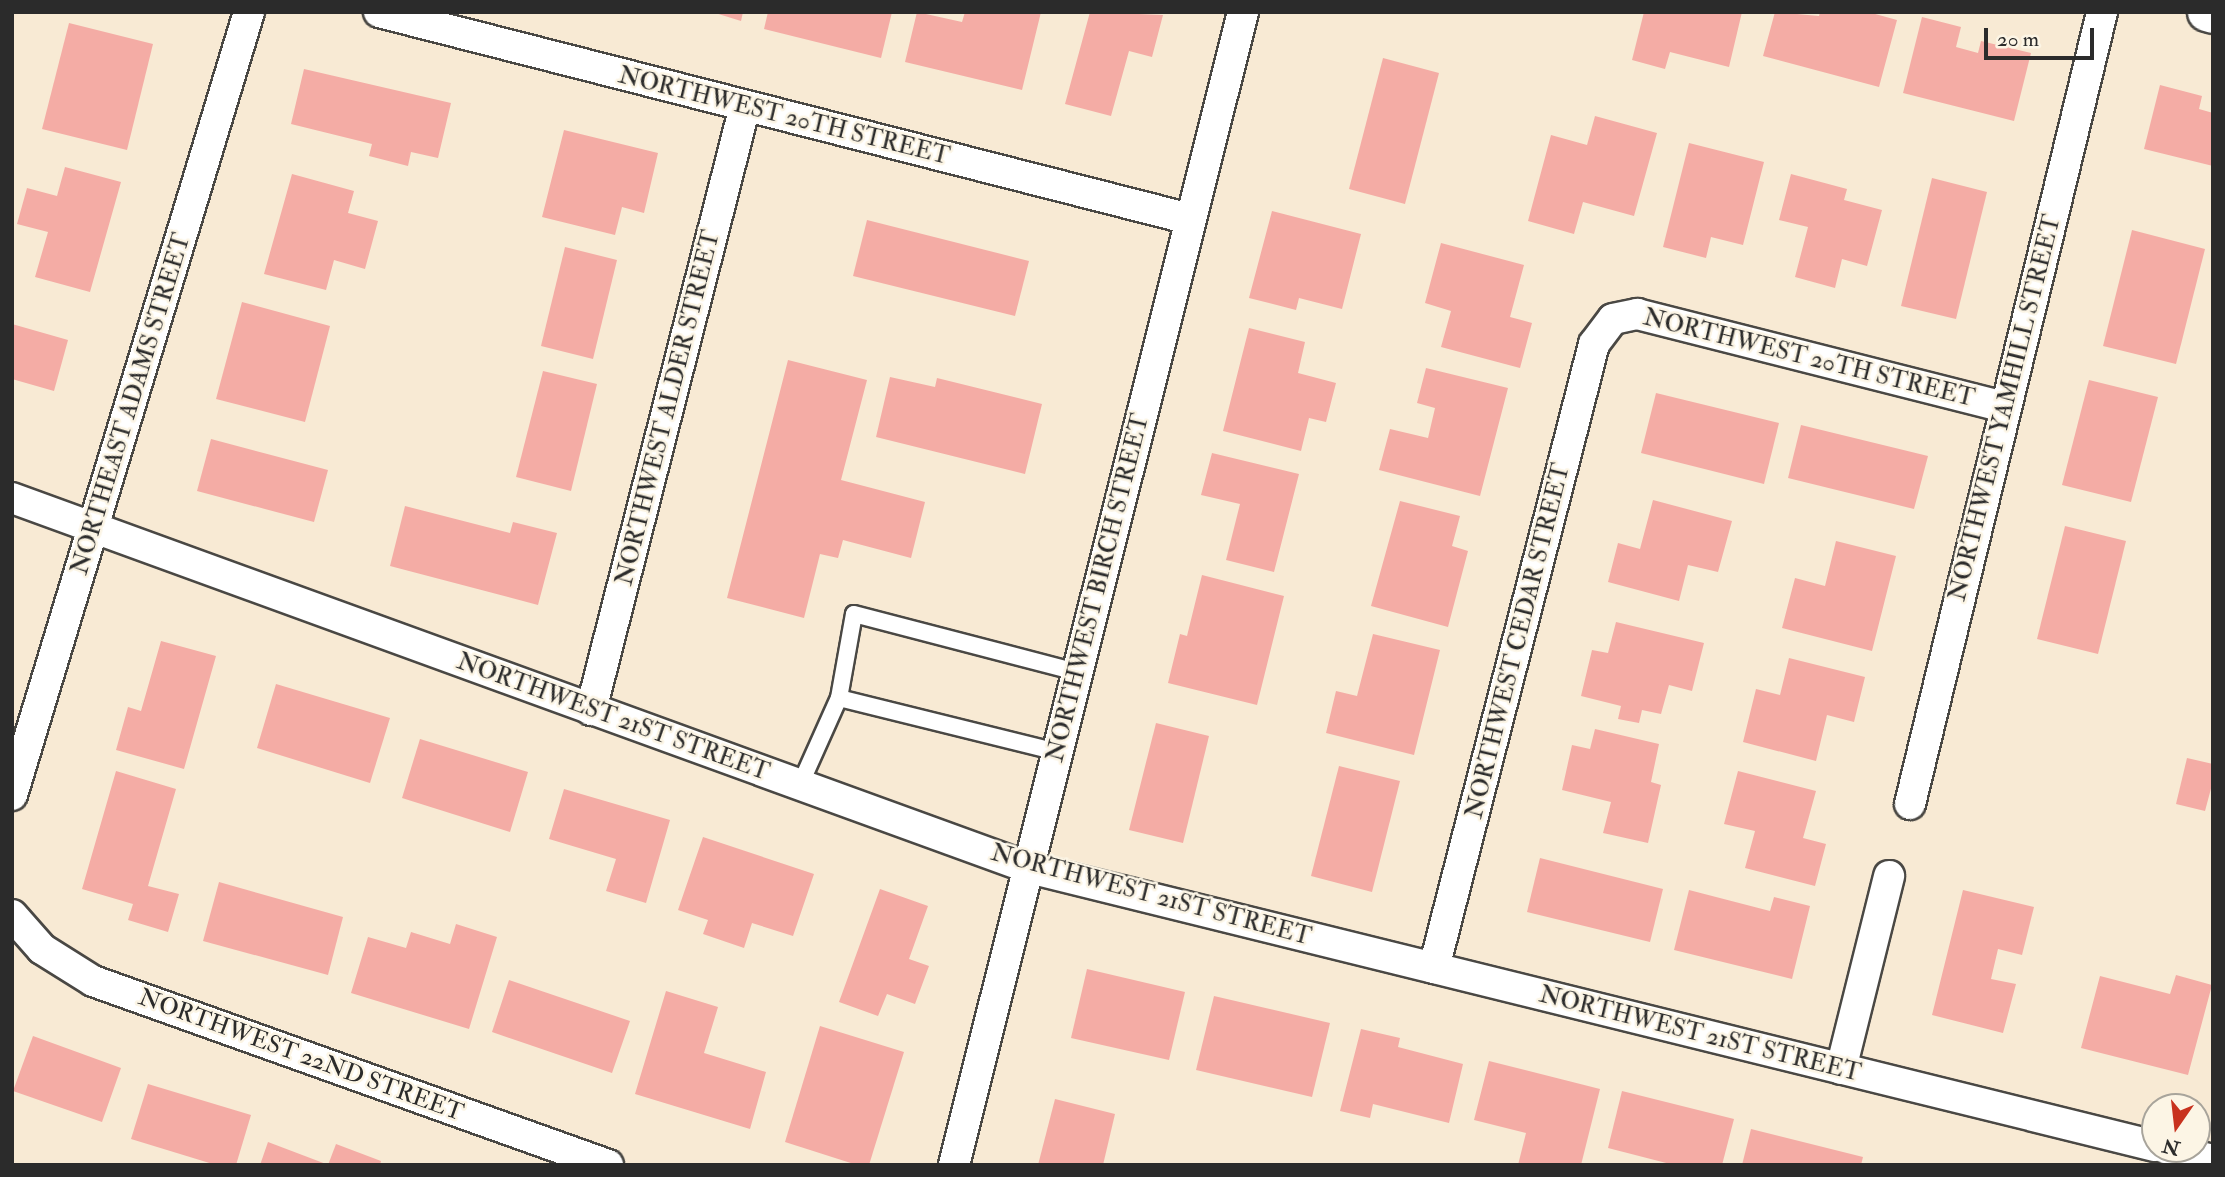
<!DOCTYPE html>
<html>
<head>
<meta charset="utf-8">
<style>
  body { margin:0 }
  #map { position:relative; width:2225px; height:1177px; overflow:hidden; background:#f8ead4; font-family:"IM FELL Double Pica",serif }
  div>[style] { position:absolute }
  .building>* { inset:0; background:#f4aca5 }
  .roads { filter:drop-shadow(2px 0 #4a4844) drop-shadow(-2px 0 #4a4844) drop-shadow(0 2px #4a4844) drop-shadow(0 -2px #4a4844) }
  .service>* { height:16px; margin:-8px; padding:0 8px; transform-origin:8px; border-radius:8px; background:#fff }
  .minor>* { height:30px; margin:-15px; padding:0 15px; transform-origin:15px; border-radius:15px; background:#fff }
  .tertiary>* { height:37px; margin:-18.5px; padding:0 18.5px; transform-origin:18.5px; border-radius:18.5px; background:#fff }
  span { translate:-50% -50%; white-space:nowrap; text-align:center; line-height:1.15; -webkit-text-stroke:5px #fcf5e5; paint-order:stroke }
  .street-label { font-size:24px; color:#2b2b2b }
  .frame { position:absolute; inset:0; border:14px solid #2b2b2b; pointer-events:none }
  .north { position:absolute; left:2141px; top:1093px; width:70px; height:70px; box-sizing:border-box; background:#fcf5e5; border:2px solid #a8a49b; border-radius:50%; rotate:194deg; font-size:19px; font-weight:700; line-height:28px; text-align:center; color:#2b2b2b }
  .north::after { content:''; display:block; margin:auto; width:24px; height:32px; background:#c8321e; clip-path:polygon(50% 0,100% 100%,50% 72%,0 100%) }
  .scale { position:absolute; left:1984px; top:28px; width:110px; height:32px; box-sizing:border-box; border:4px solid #2b2b2b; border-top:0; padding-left:9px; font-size:21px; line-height:24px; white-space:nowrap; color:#2b2b2b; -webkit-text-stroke:5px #fcf5e5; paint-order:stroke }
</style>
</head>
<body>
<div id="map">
  <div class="building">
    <div style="clip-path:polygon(712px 12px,743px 12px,741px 21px)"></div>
    <div style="clip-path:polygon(768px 12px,892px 12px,881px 58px,764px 29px)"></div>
    <div style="clip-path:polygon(917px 12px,962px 22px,965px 12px,1041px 12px,1022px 90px,905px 62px)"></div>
    <div style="clip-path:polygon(1090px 12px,1163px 15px,1152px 57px,1129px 51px,1111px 116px,1065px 104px)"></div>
    <div style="clip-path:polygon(1644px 12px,1742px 12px,1729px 67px,1670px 52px,1665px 69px,1632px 60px)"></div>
    <div style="clip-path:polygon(1775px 12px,1819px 16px,1820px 12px,1868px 12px,1897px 20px,1879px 87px,1763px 56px)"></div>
    <div style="clip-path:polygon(1922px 17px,1961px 27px,1956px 47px,1978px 53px,1981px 41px,2031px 53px,2014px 121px,1903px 93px)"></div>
    <div style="clip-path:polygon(69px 23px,153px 44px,127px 150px,42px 129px)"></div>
    <div style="clip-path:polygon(1383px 58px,1439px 73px,1405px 204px,1349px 189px)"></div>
    <div style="clip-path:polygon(304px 69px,451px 103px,438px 158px,411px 152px,408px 166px,369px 156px,372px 144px,291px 124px)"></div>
    <div style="clip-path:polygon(2160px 85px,2202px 96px,2199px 109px,2213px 113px,2213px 166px,2144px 149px)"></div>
    <div style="clip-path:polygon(1595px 116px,1657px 133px,1634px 216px,1583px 202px,1574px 234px,1528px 221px,1551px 135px,1587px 145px)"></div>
    <div style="clip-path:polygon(564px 130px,658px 153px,644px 213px,622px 207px,615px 235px,542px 217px)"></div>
    <div style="clip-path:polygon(1689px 143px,1764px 162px,1743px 245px,1711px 237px,1706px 258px,1663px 247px)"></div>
    <div style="clip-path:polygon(65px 167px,121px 182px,90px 292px,35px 277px,48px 232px,17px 224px,27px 188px,57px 196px)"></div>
    <div style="clip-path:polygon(292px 174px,354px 191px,348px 213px,378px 221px,365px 269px,334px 260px,326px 290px,264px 274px)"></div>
    <div style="clip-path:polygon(1791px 174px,1847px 189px,1844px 200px,1882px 210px,1867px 266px,1842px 259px,1835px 288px,1795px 277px,1808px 227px,1779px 220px)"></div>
    <div style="clip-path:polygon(1932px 178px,1987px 192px,1956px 319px,1901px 306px)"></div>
    <div style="clip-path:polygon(1272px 211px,1361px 234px,1342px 309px,1299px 298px,1296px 310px,1249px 298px)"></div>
    <div style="clip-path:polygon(867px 220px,1029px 261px,1015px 316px,853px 276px)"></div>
    <div style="clip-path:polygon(2132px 230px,2205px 249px,2176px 364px,2103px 346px)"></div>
    <div style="clip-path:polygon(1441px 243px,1524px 265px,1510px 317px,1532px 323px,1520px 368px,1441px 347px,1451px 311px,1425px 303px)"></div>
    <div style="clip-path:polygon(565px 247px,617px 260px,593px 359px,541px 346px)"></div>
    <div style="clip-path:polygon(242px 302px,330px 326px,305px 422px,216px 399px)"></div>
    <div style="clip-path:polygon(12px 324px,68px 340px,54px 391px,12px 379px)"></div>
    <div style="clip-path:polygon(1249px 328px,1305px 342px,1298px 373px,1336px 383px,1326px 422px,1309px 418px,1301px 451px,1223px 431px)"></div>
    <div style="clip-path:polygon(788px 360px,867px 380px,841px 480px,925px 502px,911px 558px,843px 540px,838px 558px,820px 554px,804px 618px,727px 598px)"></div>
    <div style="clip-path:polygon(1426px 368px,1508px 388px,1480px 496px,1379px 470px,1390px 429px,1428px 438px,1435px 408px,1417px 403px)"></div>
    <div style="clip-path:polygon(543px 371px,597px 384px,571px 491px,516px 477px)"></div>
    <div style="clip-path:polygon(890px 377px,935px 387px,937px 378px,1042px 404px,1025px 474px,876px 437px)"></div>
    <div style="clip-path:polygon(2089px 380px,2158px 397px,2131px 502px,2062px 485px)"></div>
    <div style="clip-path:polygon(1656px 393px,1779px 423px,1764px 484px,1641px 453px)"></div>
    <div style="clip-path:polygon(1801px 425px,1928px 456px,1914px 509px,1788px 478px)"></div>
    <div style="clip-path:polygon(211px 439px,328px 470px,314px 522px,197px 491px)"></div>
    <div style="clip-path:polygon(1212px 453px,1299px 474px,1274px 572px,1226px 560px,1240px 504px,1201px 495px)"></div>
    <div style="clip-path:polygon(1653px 500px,1732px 521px,1718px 572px,1688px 565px,1679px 601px,1608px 582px,1618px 543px,1640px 549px)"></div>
    <div style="clip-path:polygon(1400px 501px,1460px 516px,1452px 546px,1468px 551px,1448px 627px,1371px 606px)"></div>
    <div style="clip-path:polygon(405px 506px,510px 533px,513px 522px,557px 533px,538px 605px,390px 566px)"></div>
    <div style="clip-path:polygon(2065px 526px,2126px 541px,2098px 654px,2037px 639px)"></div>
    <div style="clip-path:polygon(1836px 541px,1896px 556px,1872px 651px,1782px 628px,1795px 578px,1825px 586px)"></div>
    <div style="clip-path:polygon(1202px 575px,1284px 596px,1257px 705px,1168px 683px,1180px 634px,1187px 636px)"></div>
    <div style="clip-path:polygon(1616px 622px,1704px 643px,1692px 691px,1669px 685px,1661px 714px,1642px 710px,1639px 723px,1618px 719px,1621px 706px,1581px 696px,1592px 650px,1608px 653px)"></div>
    <div style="clip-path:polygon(1373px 634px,1440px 650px,1414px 755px,1326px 733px,1336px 691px,1357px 696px)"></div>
    <div style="clip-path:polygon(161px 641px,216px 656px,184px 769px,116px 750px,128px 707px,141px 711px)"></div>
    <div style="clip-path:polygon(1789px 658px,1865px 677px,1854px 722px,1827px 715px,1816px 761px,1743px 742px,1756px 689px,1780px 695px)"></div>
    <div style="clip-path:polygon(276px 684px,390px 718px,370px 783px,257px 748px)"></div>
    <div style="clip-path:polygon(1156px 723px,1209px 736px,1183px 843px,1129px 830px)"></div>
    <div style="clip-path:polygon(1595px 729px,1659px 744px,1651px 782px,1661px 785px,1648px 843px,1603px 833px,1611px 802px,1562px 790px,1572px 745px,1590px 749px)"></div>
    <div style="clip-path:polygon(420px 739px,528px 772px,510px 832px,402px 798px)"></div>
    <div style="clip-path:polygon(2187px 758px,2213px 764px,2213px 781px,2205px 811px,2176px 804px)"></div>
    <div style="clip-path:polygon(1339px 766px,1400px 781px,1372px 892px,1311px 876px)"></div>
    <div style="clip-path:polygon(116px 771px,176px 789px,148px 886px,179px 894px,168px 932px,128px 920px,133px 904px,82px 889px)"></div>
    <div style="clip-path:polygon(1738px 771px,1816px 791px,1803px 838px,1826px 844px,1815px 886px,1745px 868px,1755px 831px,1724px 824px)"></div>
    <div style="clip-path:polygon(564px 789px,670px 820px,646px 903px,606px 891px,616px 859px,549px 839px)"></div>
    <div style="clip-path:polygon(703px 837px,814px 874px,793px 936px,752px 923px,744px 948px,703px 934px,708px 920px,678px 910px)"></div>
    <div style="clip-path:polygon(1540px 858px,1663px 889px,1650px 942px,1527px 912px)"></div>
    <div style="clip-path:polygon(219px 882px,343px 917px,328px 975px,203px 941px)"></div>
    <div style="clip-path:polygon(880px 889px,928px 906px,909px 959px,929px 966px,915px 1004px,887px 994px,878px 1016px,839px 1002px)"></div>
    <div style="clip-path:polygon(1689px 890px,1770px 911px,1774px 897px,1810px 906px,1792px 979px,1674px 950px)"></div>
    <div style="clip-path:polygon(1963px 890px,2034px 907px,2022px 955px,1998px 949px,1991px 979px,2016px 984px,2003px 1033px,1932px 1015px)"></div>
    <div style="clip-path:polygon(456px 924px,497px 937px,469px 1029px,351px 993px,368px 937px,406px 948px,411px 932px,450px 944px)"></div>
    <div style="clip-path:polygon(1087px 969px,1185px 992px,1169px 1060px,1071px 1038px)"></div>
    <div style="clip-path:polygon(2176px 975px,2212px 985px,2188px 1075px,2081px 1048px,2100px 976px,2170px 994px)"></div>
    <div style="clip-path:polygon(509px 980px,630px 1021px,612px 1073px,492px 1032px)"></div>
    <div style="clip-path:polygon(666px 991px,718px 1007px,704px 1053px,766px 1072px,750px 1129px,635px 1094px)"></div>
    <div style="clip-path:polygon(1214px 996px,1330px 1023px,1312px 1097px,1196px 1070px)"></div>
    <div style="clip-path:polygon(820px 1026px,904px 1052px,869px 1165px,857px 1165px,785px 1142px)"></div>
    <div style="clip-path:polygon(1361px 1029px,1400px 1038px,1398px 1047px,1463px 1064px,1449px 1123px,1373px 1104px,1370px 1118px,1340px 1111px)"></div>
    <div style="clip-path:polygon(33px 1036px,121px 1068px,102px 1122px,13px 1091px)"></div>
    <div style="clip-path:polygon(1489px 1061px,1600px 1089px,1581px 1165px,1518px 1165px,1526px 1133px,1474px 1120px)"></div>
    <div style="clip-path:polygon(148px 1084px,251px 1115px,236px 1165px,216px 1165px,131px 1139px)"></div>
    <div style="clip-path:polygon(1622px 1091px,1734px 1119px,1722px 1165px,1674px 1165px,1608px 1148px)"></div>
    <div style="clip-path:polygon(1055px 1099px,1115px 1114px,1103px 1165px,1038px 1165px)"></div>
    <div style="clip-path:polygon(1751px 1129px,1863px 1157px,1861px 1165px,1742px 1165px)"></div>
    <div style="clip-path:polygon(268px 1142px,326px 1164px,326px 1165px,260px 1165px)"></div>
    <div style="clip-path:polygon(336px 1144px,381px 1161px,380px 1165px,328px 1165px)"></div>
  </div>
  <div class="roads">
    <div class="service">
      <div style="left:839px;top:698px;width:225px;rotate:13.9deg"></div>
      <div style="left:800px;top:785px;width:95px;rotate:-65.9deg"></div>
      <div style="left:839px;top:698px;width:85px;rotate:-79.9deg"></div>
      <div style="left:854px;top:614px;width:230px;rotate:14.6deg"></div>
    </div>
    <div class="minor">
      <div style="left:379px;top:12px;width:837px;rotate:14.32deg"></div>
      <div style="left:12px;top:498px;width:1082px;rotate:19.99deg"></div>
      <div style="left:1029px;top:868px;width:1160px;rotate:13.87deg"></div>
      <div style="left:591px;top:710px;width:623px;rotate:-75.7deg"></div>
      <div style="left:12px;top:795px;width:818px;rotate:-73.16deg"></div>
      <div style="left:1910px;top:804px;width:815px;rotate:-76.37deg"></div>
      <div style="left:12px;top:915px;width:45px;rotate:48.6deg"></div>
      <div style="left:42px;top:949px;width:60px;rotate:32.1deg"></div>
      <div style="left:93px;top:981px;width:547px;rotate:19.66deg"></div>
      <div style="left:1434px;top:968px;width:644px;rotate:-75.62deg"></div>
      <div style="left:1594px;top:344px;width:31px;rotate:-53deg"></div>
      <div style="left:1613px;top:319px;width:25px;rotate:-12deg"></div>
      <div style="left:1637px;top:314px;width:379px;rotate:14.2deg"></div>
      <div style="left:1841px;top:1069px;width:199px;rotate:-76deg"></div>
      <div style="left:2167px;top:1149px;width:47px;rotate:13.4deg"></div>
      <div style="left:954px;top:1165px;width:1189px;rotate:-75.93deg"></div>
    </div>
    <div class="tertiary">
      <div style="left:2206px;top:12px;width:7px;rotate:16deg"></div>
    </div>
  </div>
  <div class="street-label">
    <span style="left:784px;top:116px;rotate:14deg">NORTHWEST 20TH STREET</span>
    <span style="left:1809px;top:358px;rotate:14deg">NORTHWEST 20TH STREET</span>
    <span style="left:131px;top:404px;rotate:-73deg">NORTHEAST ADAMS STREET</span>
    <span style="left:668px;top:408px;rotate:-76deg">NORTHWEST ALDER STREET</span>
    <span style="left:2005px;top:408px;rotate:-76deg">NORTHWEST YAMHILL STREET</span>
    <span style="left:1098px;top:588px;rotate:-76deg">NORTHWEST BIRCH STREET</span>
    <span style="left:1518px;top:641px;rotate:-76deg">NORTHWEST CEDAR STREET</span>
    <span style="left:613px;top:717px;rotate:20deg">NORTHWEST 21ST STREET</span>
    <span style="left:1151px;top:895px;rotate:15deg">NORTHWEST 21ST STREET</span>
    <span style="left:1700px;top:1034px;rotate:14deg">NORTHWEST 21ST STREET</span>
    <span style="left:301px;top:1055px;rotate:20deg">NORTHWEST 22ND STREET</span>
  </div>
  <div class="frame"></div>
  <div class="north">N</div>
  <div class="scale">20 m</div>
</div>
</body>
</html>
